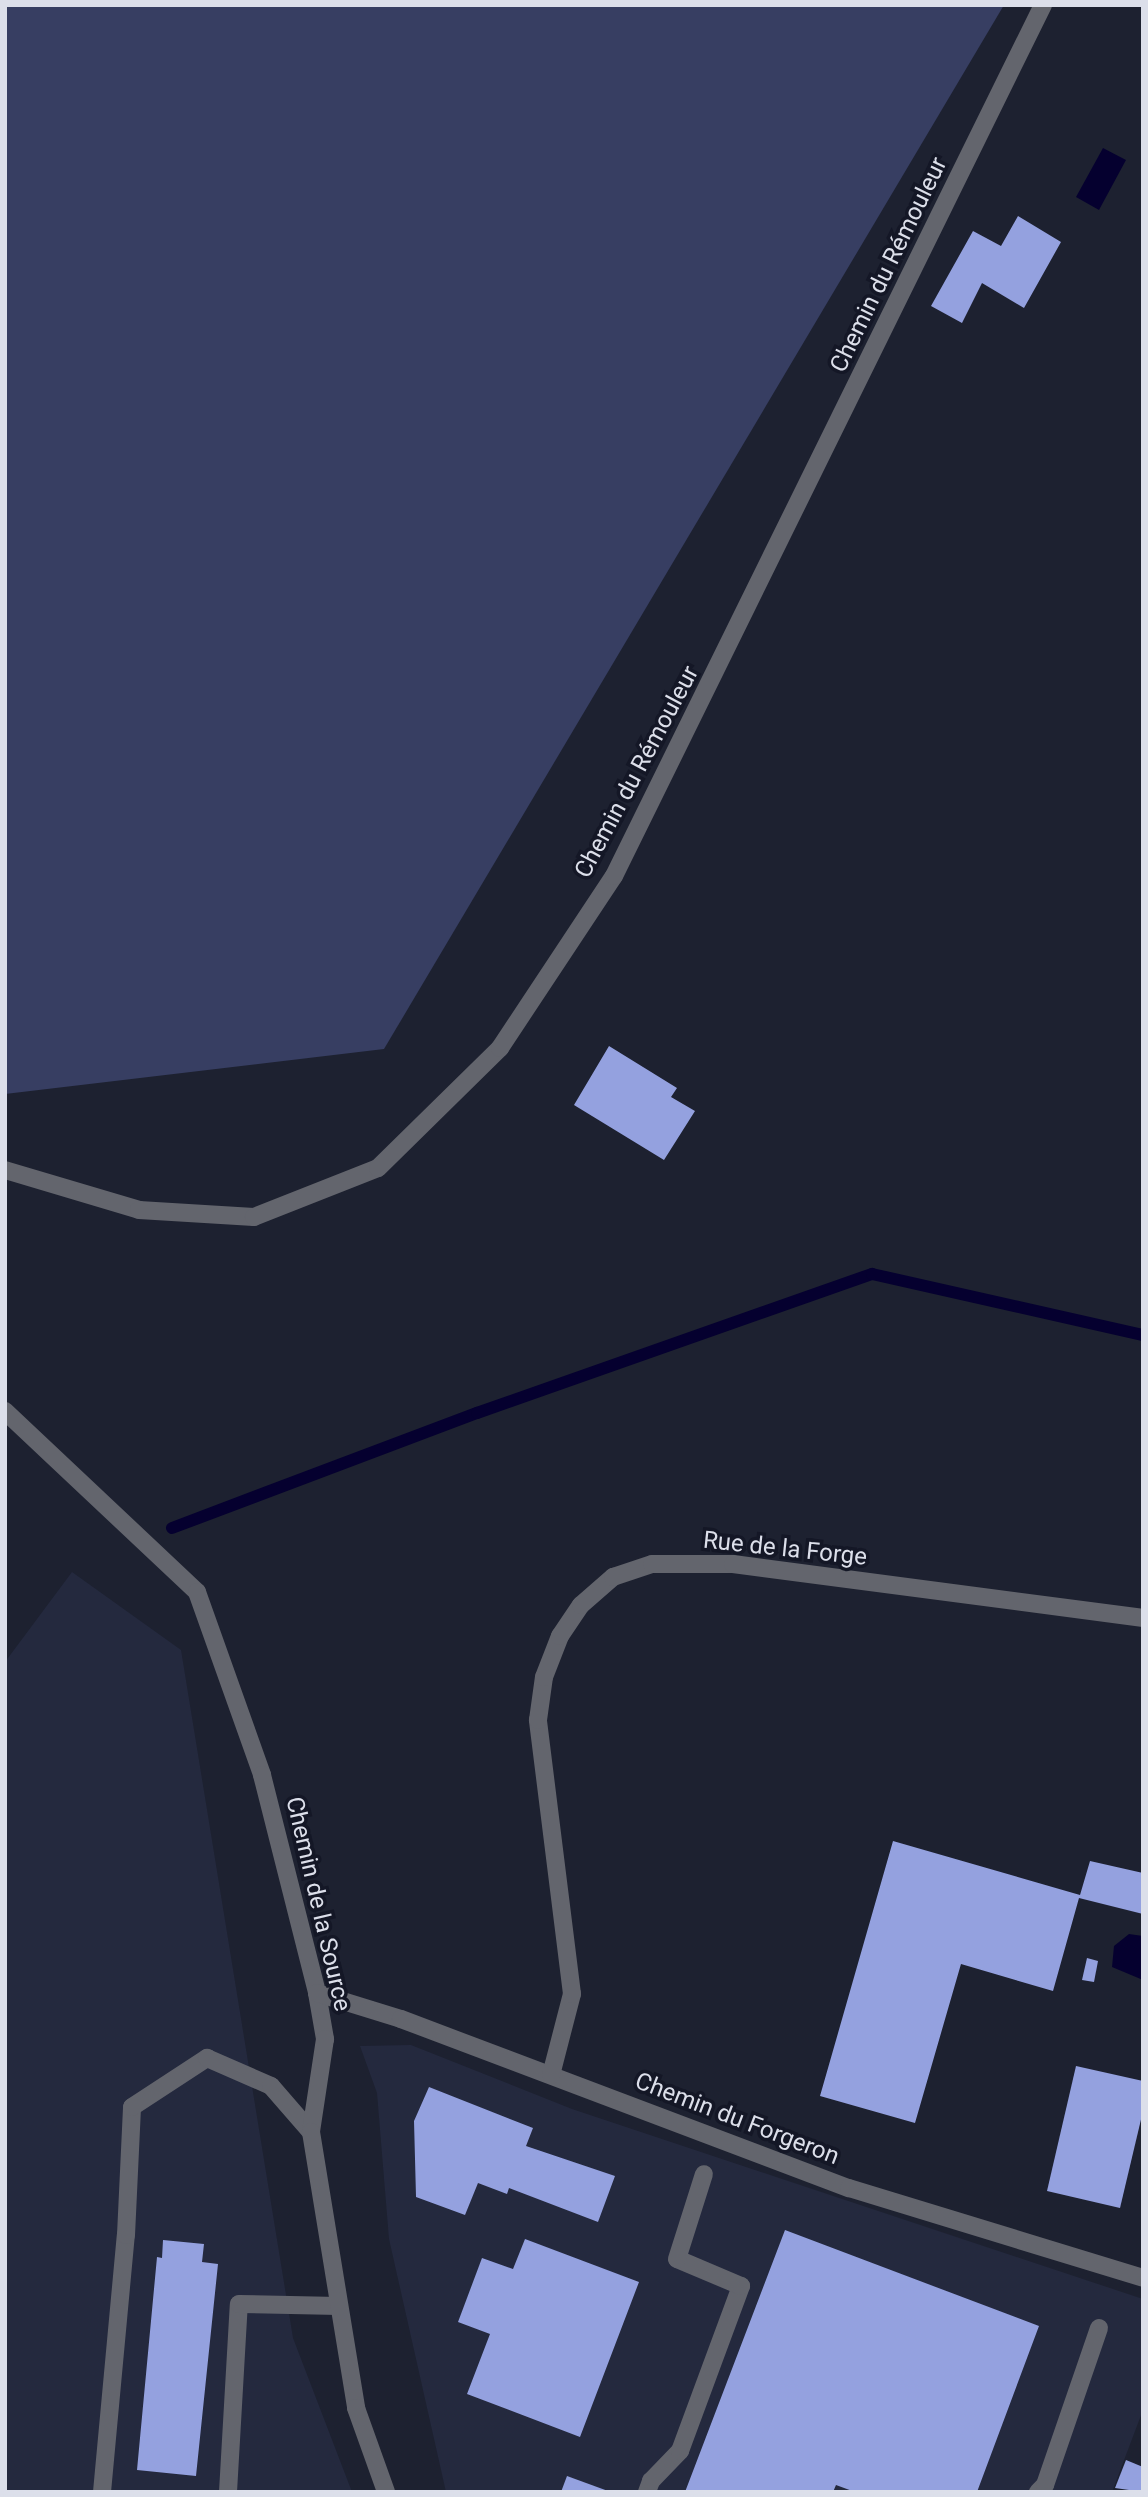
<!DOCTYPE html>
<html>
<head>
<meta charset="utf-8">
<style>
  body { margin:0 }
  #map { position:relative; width:1148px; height:2497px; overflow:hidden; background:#1d2130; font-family:Roboto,sans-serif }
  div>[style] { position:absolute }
  .built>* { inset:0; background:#24293e }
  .green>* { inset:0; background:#373e62 }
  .water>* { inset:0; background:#05002f }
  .stream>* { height:12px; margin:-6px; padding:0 6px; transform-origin:6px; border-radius:6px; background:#05002f }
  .building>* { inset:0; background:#94a1df }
  .lane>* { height:18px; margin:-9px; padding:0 9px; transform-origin:9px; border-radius:9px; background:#63656d }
  .street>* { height:18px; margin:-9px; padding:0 9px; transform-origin:9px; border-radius:9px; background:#63656d }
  span { translate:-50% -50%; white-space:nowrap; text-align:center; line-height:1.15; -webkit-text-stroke:7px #141726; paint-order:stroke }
  .street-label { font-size:24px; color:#dcdfea }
  .frame { position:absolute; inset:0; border:7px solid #dcdfea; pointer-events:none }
</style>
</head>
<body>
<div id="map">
  <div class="built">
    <div style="clip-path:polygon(72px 1572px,181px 1650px,293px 2338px,352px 2492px,5px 2492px,5px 1662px)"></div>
    <div style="clip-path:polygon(411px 2045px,572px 2109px,1143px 2299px,1143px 2410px,1112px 2492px,446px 2492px,389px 2239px,377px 2093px,360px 2046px)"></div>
  </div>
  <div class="green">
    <div style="clip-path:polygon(5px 5px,1004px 5px,384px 1049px,5px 1094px)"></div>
  </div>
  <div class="water">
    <div style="clip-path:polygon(1103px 148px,1126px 160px,1099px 210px,1076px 197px)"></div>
    <div style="clip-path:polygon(1129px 1934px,1143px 1936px,1143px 1980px,1112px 1967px,1114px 1946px)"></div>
  </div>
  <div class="stream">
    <div style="left:172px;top:1528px;width:326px;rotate:-20.7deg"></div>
    <div style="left:477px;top:1413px;width:419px;rotate:-19.4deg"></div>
    <div style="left:872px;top:1274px;width:278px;rotate:12.7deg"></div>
  </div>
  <div class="building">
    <div style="clip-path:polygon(1018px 216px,1061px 242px,1024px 308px,982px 283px,962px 323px,931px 306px,973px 231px,1001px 246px)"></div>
    <div style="clip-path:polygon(609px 1046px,677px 1088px,671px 1097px,695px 1111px,664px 1160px,574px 1105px)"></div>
    <div style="clip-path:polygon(893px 1841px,1080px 1895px,1090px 1861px,1143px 1873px,1143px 1914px,1079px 1898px,1053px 1991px,961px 1964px,915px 2123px,820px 2096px)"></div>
    <div style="clip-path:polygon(1087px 1958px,1098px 1961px,1094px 1982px,1082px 1980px)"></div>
    <div style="clip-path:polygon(1076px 2066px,1143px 2081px,1143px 2111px,1120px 2208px,1047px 2191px)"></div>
    <div style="clip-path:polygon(429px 2087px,533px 2128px,526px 2146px,615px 2176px,598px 2222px,509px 2188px,507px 2194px,478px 2183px,465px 2215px,416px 2197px,414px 2121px)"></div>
    <div style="clip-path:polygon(785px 2230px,1039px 2326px,977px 2492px,855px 2492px,836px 2485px,833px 2492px,685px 2492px)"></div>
    <div style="clip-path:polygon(525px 2239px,639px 2282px,580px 2437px,467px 2394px,490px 2334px,458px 2322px,482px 2258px,513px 2269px)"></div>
    <div style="clip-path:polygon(163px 2240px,204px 2244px,202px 2262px,218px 2264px,196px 2476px,137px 2470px,157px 2257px,162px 2258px)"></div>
    <div style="clip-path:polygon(1126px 2460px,1143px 2467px,1143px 2492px,1115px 2488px)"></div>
    <div style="clip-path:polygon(567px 2476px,608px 2491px,608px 2492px,561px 2492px)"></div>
  </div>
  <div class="lane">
    <div style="left:102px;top:2492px;width:258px;rotate:-84.7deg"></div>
    <div style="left:126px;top:2235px;width:128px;rotate:-87.3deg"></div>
    <div style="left:132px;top:2107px;width:90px;rotate:-33.2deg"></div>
    <div style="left:207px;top:2058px;width:70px;rotate:23.6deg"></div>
    <div style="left:271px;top:2086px;width:61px;rotate:49deg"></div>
    <div style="left:228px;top:2492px;width:188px;rotate:-86.7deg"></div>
    <div style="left:239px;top:2304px;width:100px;rotate:1.1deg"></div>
    <div style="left:647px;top:2492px;width:12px;rotate:-70deg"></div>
    <div style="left:651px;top:2481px;width:42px;rotate:-46deg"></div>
    <div style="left:680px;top:2451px;width:176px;rotate:-69.7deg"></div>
    <div style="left:741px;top:2286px;width:69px;rotate:-157.1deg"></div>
    <div style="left:677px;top:2259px;width:89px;rotate:-72.4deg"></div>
    <div style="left:1038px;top:2492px;width:10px;rotate:-45deg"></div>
    <div style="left:1045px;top:2485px;width:166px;rotate:-71deg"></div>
  </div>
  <div class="street">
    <div style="left:5px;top:1170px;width:140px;rotate:16.6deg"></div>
    <div style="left:139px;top:1210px;width:115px;rotate:3.5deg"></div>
    <div style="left:254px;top:1217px;width:133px;rotate:-21.6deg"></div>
    <div style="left:378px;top:1168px;width:171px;rotate:-44.5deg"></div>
    <div style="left:500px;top:1048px;width:206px;rotate:-56.5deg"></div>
    <div style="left:614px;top:876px;width:971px;rotate:-63.78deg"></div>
    <div style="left:5px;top:1411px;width:264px;rotate:43.3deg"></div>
    <div style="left:197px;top:1592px;width:194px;rotate:70.4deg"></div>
    <div style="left:262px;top:1775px;width:225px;rotate:75.8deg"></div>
    <div style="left:317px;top:1993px;width:47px;rotate:80.1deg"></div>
    <div style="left:325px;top:2039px;width:94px;rotate:98.6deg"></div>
    <div style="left:311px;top:2132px;width:280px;rotate:80.7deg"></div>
    <div style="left:356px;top:2408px;width:89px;rotate:70.3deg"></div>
    <div style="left:317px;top:1993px;width:88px;rotate:17.2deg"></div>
    <div style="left:401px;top:2019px;width:479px;rotate:20.7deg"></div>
    <div style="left:849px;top:2188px;width:307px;rotate:17deg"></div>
    <div style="left:551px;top:2075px;width:84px;rotate:-75.5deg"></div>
    <div style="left:572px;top:1994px;width:276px;rotate:-97.1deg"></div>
    <div style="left:538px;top:1720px;width:43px;rotate:-82.1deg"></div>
    <div style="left:544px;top:1677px;width:44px;rotate:-68.7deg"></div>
    <div style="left:560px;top:1636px;width:37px;rotate:-56deg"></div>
    <div style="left:581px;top:1605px;width:43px;rotate:-41.2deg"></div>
    <div style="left:613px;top:1577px;width:41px;rotate:-18.4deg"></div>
    <div style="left:652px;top:1564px;width:81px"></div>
    <div style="left:733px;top:1564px;width:414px;rotate:7.5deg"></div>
  </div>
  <div class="street-label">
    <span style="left:889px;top:265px;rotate:-64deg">Chemin du Rémouleur</span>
    <span style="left:637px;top:772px;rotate:-62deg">Chemin du Rémouleur</span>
    <span style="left:785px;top:1549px;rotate:6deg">Rue de la Forge</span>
    <span style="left:318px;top:1904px;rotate:77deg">Chemin de la Source</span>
    <span style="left:737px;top:2119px;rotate:21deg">Chemin du Forgeron</span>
  </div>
  <div class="frame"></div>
</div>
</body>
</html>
